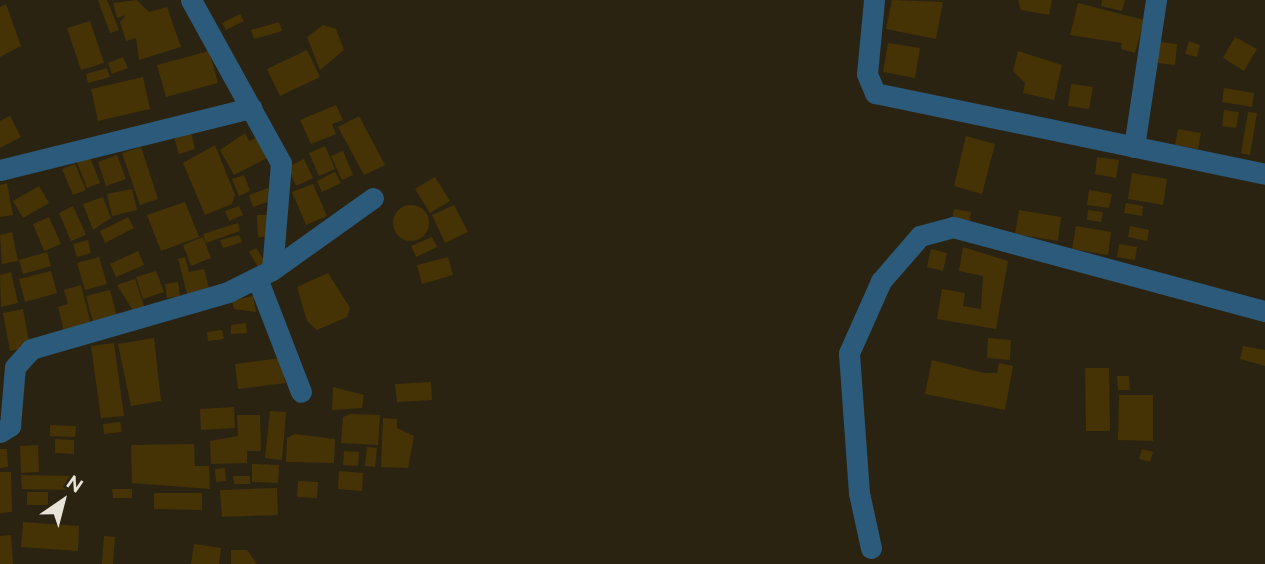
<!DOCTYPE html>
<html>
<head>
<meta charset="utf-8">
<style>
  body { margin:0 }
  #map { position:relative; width:1265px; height:564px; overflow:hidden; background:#2b2311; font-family:Raleway,sans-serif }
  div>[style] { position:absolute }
  .building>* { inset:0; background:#453306 }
  .round { border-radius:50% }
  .minor>* { height:21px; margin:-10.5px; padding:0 10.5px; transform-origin:10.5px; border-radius:10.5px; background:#2b5a7b }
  span { translate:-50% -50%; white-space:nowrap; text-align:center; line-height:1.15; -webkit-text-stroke:7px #2b2311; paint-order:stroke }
  .north { position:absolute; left:28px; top:466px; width:70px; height:70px; -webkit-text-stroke:5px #2b2311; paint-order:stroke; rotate:35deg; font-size:19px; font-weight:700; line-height:28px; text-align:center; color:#e8e3d7 }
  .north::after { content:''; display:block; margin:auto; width:24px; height:32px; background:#e8e3d7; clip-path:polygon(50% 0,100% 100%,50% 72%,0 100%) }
</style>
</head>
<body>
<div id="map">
  <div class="building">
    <div style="clip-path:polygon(98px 0,107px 0,119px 30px,110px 33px)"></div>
    <div style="clip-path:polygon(137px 0,149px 12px,167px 7px,181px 47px,139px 60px,136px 38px,126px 41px,120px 22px,126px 15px,117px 18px,113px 3px)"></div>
    <div style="clip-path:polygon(892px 0,943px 2px,936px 39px,886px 29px)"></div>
    <div style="clip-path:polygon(1018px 0,1052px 0,1049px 15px,1021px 10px)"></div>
    <div style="clip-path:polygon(1102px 0,1125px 0,1122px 11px,1101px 6px)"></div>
    <div style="clip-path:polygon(1078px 3px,1144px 20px,1135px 53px,1121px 49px,1122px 43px,1070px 35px)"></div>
    <div style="clip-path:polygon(6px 4px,21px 46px,0 57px,0 7px)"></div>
    <div style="clip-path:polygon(240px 14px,244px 21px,226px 30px,222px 23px)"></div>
    <div style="clip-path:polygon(90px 21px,104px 63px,81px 70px,67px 28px)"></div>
    <div style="clip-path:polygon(279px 22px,282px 31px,254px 39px,251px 30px)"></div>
    <div style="clip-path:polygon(323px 25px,336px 29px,344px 50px,320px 70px,307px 37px)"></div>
    <div style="clip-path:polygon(1235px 37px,1257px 49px,1244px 71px,1223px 58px)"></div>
    <div style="clip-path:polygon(1189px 41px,1200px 45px,1197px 57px,1185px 54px)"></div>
    <div style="clip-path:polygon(1159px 42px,1177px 44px,1175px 65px,1157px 63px)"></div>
    <div style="clip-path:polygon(888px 43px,920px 48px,915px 78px,883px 72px)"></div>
    <div style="clip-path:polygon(307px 50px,320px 77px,280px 96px,267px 69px)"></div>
    <div style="clip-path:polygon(209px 51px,218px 83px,166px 97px,157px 65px)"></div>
    <div style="clip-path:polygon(1018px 51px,1062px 65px,1054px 100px,1023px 93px,1025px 83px,1013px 71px)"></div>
    <div style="clip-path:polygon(123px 57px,128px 68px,112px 74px,108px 63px)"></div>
    <div style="clip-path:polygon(107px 68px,110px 77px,88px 83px,86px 74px)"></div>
    <div style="clip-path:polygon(143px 77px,150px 109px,98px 121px,91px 89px)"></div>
    <div style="clip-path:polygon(1071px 84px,1093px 87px,1089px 109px,1068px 106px)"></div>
    <div style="clip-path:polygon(1224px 88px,1254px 93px,1252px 107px,1222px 102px)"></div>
    <div style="clip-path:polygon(336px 105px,343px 120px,332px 124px,336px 134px,311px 144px,300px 120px)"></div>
    <div style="clip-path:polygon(1224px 110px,1239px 112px,1236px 128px,1222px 126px)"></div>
    <div style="clip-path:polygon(1248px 112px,1257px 113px,1250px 155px,1241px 153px)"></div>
    <div style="clip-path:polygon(10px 116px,21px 137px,0 148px,0 121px)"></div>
    <div style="clip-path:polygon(359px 116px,385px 165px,364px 175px,338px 127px)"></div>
    <div style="clip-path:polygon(1178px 129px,1201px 133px,1198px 149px,1175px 145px)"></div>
    <div style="clip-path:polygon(191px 132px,195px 149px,179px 154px,174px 137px)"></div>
    <div style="clip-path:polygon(245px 133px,249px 141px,256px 138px,267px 158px,234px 175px,220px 150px)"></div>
    <div style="clip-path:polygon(966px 136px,995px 144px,982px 194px,954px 186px)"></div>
    <div style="clip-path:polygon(215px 145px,235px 195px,232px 204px,205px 215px,183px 163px)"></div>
    <div style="clip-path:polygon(325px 146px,335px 169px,319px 176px,309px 153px)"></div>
    <div style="clip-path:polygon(141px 147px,158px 199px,140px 205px,122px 153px)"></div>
    <div style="clip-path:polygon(343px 151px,353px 175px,342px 180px,331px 156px)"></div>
    <div style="clip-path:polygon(89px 155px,100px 183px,87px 188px,76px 160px)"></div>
    <div style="clip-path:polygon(117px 155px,126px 179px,106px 186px,98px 162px)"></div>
    <div style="clip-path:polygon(1097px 157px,1119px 160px,1116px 178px,1095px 174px)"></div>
    <div style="clip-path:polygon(304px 159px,313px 178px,296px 186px,288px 167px)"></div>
    <div style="clip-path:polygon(75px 164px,86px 190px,73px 195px,62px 169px)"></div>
    <div style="clip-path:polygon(335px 172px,341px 183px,322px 192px,317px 181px)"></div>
    <div style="clip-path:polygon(1132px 173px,1167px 179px,1163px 205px,1128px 199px)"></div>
    <div style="clip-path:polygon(244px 175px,250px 191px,239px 196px,232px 179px)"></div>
    <div style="clip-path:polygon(435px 177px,450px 201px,430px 213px,415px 189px)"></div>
    <div style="clip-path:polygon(7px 183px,13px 215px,0 217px,0 185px)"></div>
    <div style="clip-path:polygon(313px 184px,327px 216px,306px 225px,292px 192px)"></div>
    <div style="clip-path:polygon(39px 186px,49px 203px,23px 218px,13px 201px)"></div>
    <div style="clip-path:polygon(268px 188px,273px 200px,253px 207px,249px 195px)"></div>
    <div style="clip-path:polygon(132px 189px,137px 210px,112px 216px,107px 194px)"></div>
    <div style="clip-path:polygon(1089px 190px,1112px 194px,1109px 208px,1087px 205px)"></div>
    <div style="clip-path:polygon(103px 197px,111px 218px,93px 230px,83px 204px)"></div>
    <div style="clip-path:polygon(185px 202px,199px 237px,161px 251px,147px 215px)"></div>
    <div style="clip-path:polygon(1126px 203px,1143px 206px,1142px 216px,1124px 213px)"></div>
    <div style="clip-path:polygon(454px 205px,468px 232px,445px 243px,432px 215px)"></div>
    <div class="round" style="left:393px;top:205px;width:36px;height:36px"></div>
    <div style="clip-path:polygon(73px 206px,86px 235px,71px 241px,59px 213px)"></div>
    <div style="clip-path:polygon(239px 206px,243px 215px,229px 221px,225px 211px)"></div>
    <div style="clip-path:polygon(954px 209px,971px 212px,969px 224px,952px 220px)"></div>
    <div style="clip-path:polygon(1019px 210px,1061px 217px,1058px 241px,1015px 234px)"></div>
    <div style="clip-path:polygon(1088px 210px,1103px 212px,1101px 222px,1087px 220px)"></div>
    <div style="clip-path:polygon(257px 215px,268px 215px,269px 237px,258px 237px)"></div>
    <div style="clip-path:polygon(49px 217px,61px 244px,44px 251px,33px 224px)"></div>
    <div style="clip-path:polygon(128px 217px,134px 228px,105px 243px,100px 231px)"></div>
    <div style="clip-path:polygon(238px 223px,240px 231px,206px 243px,203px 234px)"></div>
    <div style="clip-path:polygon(1076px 226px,1111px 232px,1108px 255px,1072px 249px)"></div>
    <div style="clip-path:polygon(1130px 226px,1149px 230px,1147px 241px,1128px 237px)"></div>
    <div style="clip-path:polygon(12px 232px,18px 261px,2px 264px,0 235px)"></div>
    <div style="clip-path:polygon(239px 235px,242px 242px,223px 248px,220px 240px)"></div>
    <div style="clip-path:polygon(203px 237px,211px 258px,191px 266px,183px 245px)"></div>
    <div style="clip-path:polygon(432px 237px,437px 247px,416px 257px,411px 246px)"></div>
    <div style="clip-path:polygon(88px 240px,91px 253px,77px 257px,73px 244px)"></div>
    <div style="clip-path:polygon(1119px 244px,1137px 247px,1135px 260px,1117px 257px)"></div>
    <div style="clip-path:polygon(963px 247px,1008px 261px,996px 329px,937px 319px,942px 289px,965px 293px,963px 306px,981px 309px,983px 276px,959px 271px)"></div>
    <div style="clip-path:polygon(256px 248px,266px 263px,258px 267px,249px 252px)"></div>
    <div style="clip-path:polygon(931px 249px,947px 253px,943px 271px,927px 267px)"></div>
    <div style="clip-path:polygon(138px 251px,144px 265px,116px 277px,110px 264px)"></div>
    <div style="clip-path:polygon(47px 252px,51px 266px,23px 274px,19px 260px)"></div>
    <div style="clip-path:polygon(99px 257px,107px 284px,85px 290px,77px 263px)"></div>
    <div style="clip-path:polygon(185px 257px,189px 272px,204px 269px,211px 296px,189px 301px,178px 259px)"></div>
    <div style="clip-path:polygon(448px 257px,453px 275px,422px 284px,417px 265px)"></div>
    <div style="clip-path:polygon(51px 271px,57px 293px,25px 302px,19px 279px)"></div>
    <div style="clip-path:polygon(156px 271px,164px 292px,143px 299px,136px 277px)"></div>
    <div style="clip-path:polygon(11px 272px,18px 303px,1px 307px,0 275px)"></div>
    <div style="clip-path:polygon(328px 273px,350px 308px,347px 317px,317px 330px,307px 321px,297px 287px)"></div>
    <div style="clip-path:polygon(135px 279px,145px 309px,134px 312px,117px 285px)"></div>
    <div style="clip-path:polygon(178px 282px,180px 296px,167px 298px,165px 284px)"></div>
    <div style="clip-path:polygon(81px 285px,91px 324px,64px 331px,58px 307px,68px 304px,64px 290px)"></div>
    <div style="clip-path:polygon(110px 290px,117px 316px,93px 322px,86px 296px)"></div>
    <div style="clip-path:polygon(253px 296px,256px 312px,234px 309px,232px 300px)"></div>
    <div style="clip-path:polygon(23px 309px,30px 347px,10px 351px,3px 313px)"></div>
    <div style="clip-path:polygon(246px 323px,247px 333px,231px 334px,231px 325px)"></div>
    <div style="clip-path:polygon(222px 330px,224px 339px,208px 341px,207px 332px)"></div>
    <div style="clip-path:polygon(154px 338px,161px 401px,131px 406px,118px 344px)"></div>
    <div style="clip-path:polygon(988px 338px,1011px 340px,1010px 360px,987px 358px)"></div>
    <div style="clip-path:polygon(114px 343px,124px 416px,101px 418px,91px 346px)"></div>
    <div style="clip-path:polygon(1243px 346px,1265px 350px,1265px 366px,1240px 359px)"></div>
    <div style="clip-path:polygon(282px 358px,285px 383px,238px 389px,235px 364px)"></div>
    <div style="clip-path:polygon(932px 360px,984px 373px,997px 373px,999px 363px,1013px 366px,1005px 410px,925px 394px)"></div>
    <div style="clip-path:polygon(1085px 368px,1109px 368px,1110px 431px,1086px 431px)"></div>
    <div style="clip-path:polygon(1117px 376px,1129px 376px,1130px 390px,1118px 390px)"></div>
    <div style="clip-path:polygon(431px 382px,432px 400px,397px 402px,395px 384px)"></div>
    <div style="clip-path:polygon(333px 387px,364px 395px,362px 408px,332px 410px)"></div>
    <div style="clip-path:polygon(1119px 395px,1153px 395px,1153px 441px,1118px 440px)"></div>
    <div style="clip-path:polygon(234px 407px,235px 428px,201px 430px,200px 409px)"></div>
    <div style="clip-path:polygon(270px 411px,286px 412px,282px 460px,265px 458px)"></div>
    <div style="clip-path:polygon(351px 414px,380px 415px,378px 445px,341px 443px,343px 417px)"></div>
    <div style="clip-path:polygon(237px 415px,260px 415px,261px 451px,247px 451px,247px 463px,211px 464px,210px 441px,238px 436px)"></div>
    <div style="clip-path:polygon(383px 418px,397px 419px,397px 428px,414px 436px,408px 468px,381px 467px)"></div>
    <div style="clip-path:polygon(120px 422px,122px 432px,104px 434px,103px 424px)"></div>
    <div style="clip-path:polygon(50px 425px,76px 426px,75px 437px,50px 436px)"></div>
    <div style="clip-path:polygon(294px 434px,335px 439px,334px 463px,286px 462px,287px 438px)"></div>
    <div style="clip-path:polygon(55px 439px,74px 440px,74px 454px,55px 453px)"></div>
    <div style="clip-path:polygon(194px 444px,195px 466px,209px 466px,210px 489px,132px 483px,131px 445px)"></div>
    <div style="clip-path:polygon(38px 445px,39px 472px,21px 473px,20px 446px)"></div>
    <div style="clip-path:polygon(367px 447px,377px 448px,375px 467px,365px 466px)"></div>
    <div style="clip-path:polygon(0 449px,7px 449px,8px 467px,0 468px)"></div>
    <div style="clip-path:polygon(1142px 449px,1153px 452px,1150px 462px,1139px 459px)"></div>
    <div style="clip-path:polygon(344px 451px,359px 452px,358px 466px,343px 465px)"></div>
    <div style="clip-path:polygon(252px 464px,279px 465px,278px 483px,252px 482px)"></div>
    <div style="clip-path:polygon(225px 468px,226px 481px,216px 482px,215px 469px)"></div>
    <div style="clip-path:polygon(339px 471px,363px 473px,362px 491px,338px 489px)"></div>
    <div style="clip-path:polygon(0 472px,11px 472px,12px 512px,0 513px)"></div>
    <div style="clip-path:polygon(21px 475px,76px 476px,75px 490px,22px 489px)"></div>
    <div style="clip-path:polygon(233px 476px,250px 476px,250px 484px,234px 484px)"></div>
    <div style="clip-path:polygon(298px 481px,318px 482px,317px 498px,297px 497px)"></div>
    <div style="clip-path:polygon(277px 488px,278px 515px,222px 517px,220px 490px)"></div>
    <div style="clip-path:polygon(112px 489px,132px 489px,132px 498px,113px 498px)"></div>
    <div style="clip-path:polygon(27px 492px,48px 492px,48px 505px,27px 505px)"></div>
    <div style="clip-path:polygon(154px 493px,202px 493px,202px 510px,154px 509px)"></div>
    <div style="clip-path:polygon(23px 522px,79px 526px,78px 551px,21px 547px)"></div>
    <div style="clip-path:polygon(11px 535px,13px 564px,0 564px,0 536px)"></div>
    <div style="clip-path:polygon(104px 536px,115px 537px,113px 564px,102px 564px)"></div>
    <div style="clip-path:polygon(194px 544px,221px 548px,219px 564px,191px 564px)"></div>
    <div style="clip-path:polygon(231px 550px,247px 550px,257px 564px,231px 564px)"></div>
  </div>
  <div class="minor">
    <div style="left:191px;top:0;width:186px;rotate:61.1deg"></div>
    <div style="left:281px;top:163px;width:107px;rotate:94.8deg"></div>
    <div style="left:874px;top:0;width:74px;rotate:95.4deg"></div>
    <div style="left:867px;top:74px;width:21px;rotate:67deg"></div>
    <div style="left:875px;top:93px;width:398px;rotate:11.7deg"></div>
    <div style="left:1134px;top:147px;width:149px;rotate:-81.5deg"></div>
    <div style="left:0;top:170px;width:259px;rotate:-13.9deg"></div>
    <div style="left:257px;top:278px;width:122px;rotate:68.9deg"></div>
    <div style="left:0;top:432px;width:12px;rotate:-31deg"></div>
    <div style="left:10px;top:426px;width:59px;rotate:-85.2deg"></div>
    <div style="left:15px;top:367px;width:24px;rotate:-48deg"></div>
    <div style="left:31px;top:349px;width:205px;rotate:-16.1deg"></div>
    <div style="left:228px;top:292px;width:49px;rotate:-26.6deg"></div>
    <div style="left:272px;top:270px;width:124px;rotate:-35.5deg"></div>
    <div style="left:871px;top:548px;width:56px;rotate:-102.3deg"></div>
    <div style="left:859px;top:493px;width:140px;rotate:-94.1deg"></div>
    <div style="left:849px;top:353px;width:79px;rotate:-66deg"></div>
    <div style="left:881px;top:281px;width:60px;rotate:-49.1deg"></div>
    <div style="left:920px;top:236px;width:34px;rotate:-15deg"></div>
    <div style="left:953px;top:227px;width:323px;rotate:15.1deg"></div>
  </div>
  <div class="north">N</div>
</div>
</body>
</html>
